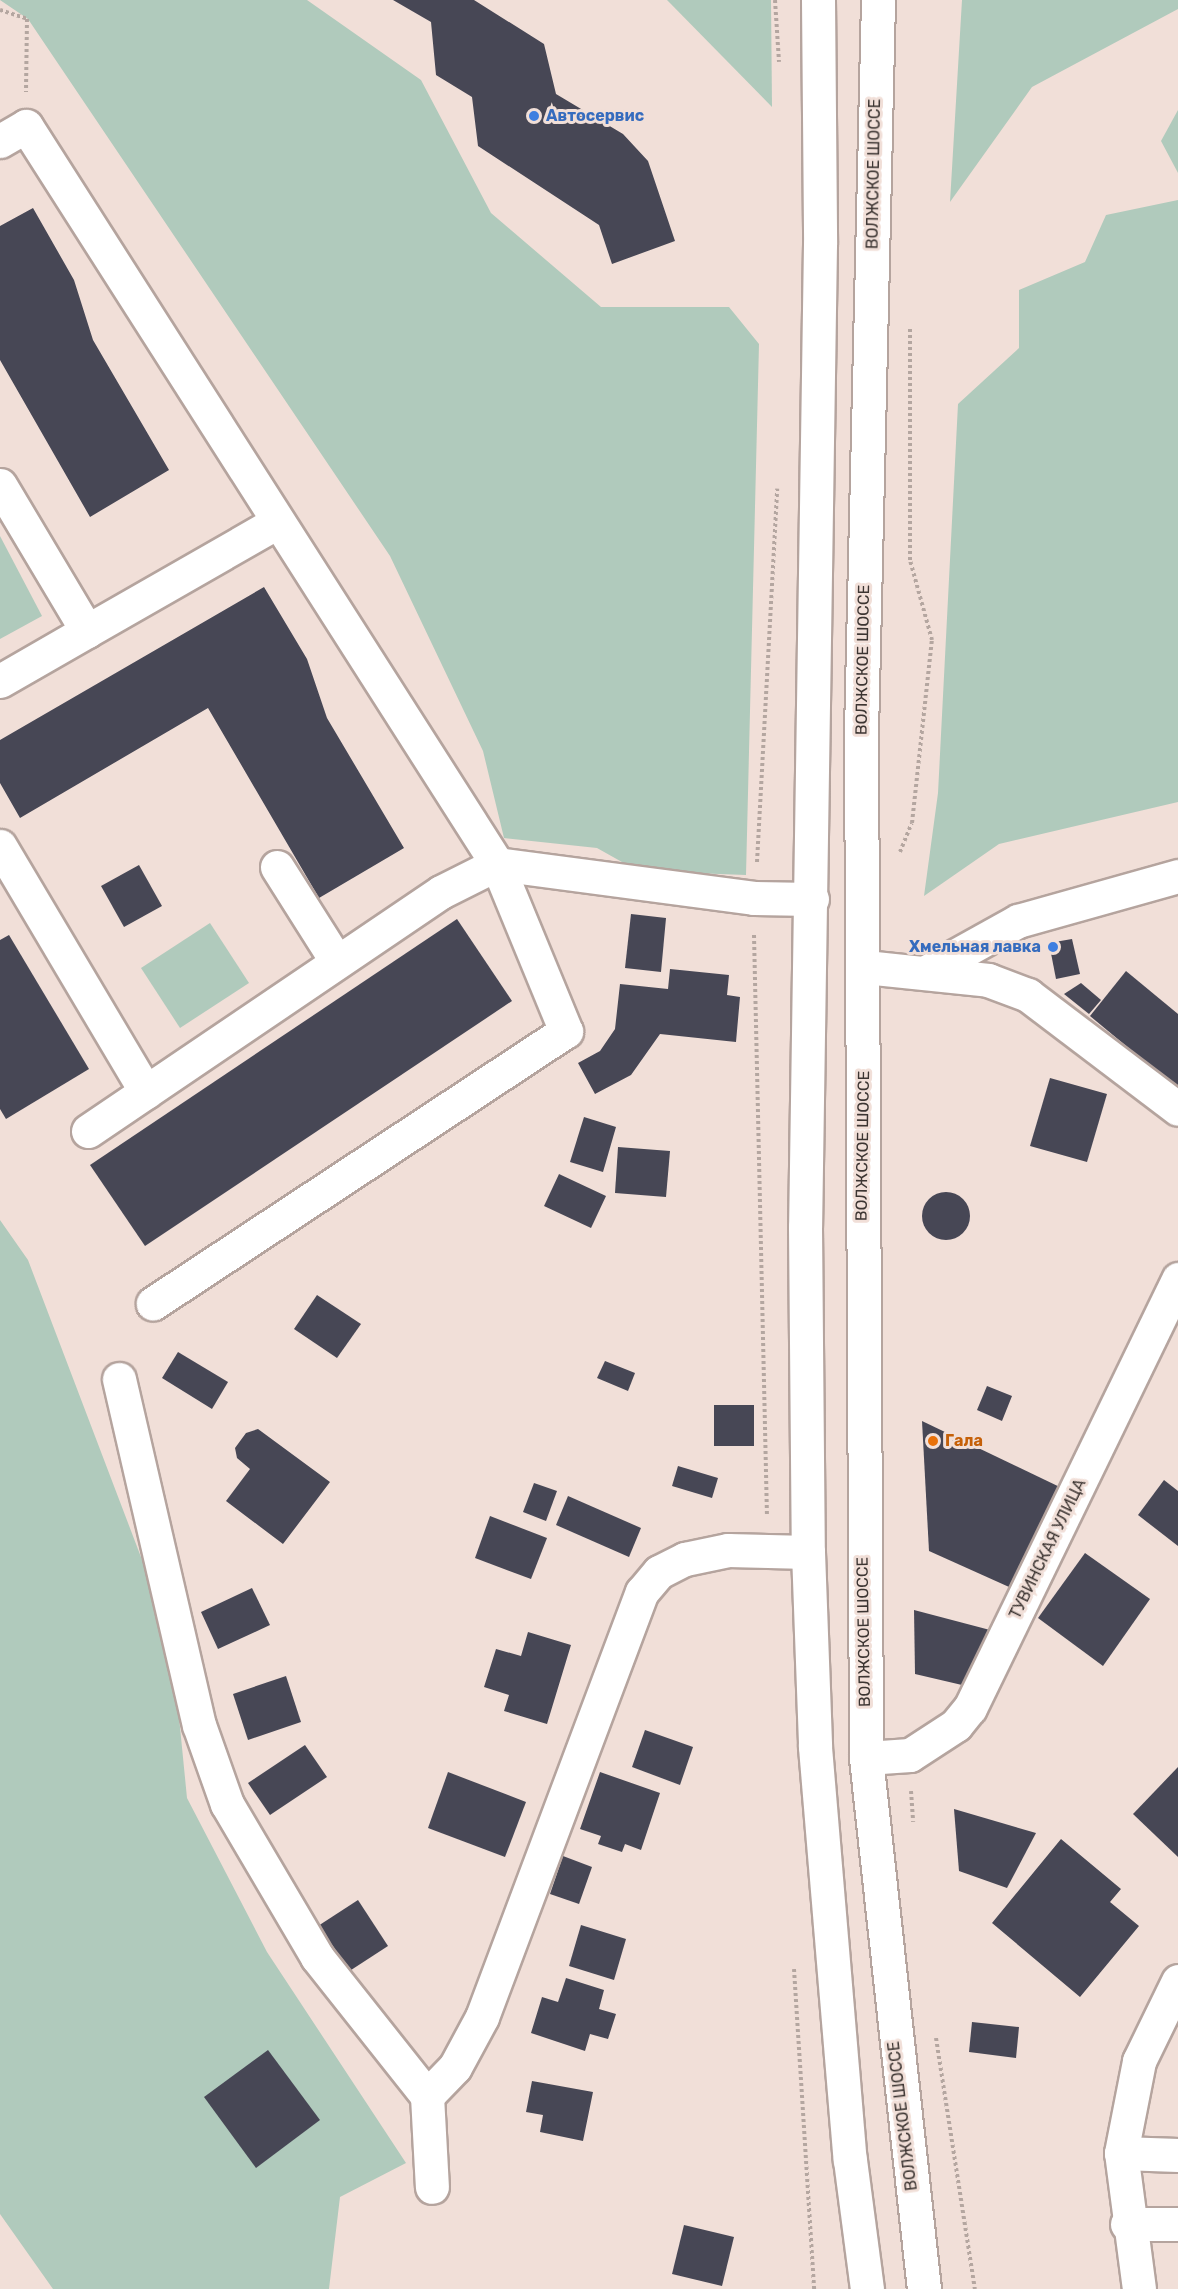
<!DOCTYPE html>
<html>
<head>
<meta charset="utf-8">
<style>
  body { margin:0 }
  #map { position:relative; width:1178px; height:2289px; overflow:hidden; background:#f1dfd8; font-family:Rubik,sans-serif }
  div>[style] { position:absolute }
  .green>* { inset:0; background:#b0cabc }
  .building>* { inset:0; background:#474755 }
  .round { border-radius:50% }
  .path>* { height:4px; margin-top:-2px; transform-origin:0; background:repeating-linear-gradient(90deg,#b4a6a0 0 3px,transparent 0 6px) }
  .roads { filter:drop-shadow(2px 0 #b5a49e) drop-shadow(-2px 0 #b5a49e) drop-shadow(0 2px #b5a49e) drop-shadow(0 -2px #b5a49e) }
  .minor>* { height:33px; margin:-16.5px; padding:0 16.5px; transform-origin:16.5px; border-radius:16.5px; background:#fff }
  .major>* { height:33px; margin:-16.5px; padding:0 16.5px; transform-origin:16.5px; border-radius:16.5px; background:#fff }
  .dots>* { width:16px; height:16px; translate:-50% -50%; box-sizing:border-box; border:3px solid #f1dfd8; border-radius:50% }
  span { translate:-50% -50%; white-space:nowrap; text-align:center; line-height:1.15; -webkit-text-stroke:6px #f1dfd8; paint-order:stroke }
  .shop-label { font-size:16px; color:#366cbe; font-weight:700 }
  .left { translate:0 -50%; text-align:left }
  .right { translate:-100% -50%; text-align:right }
  .street-label { font-size:16px; color:#3c3532 }
  .food-label { font-size:16px; color:#c56008; font-weight:700 }
</style>
</head>
<body>
<div id="map">
  <div class="green">
    <div style="clip-path:polygon(0 0,307px 0,421px 80px,491px 213px,601px 307px,729px 307px,759px 344px,746px 875px,638px 871px,597px 848px,504px 838px,483px 751px,390px 556px,28px 19px)"></div>
    <div style="clip-path:polygon(667px 0,771px 0,772px 107px)"></div>
    <div style="clip-path:polygon(962px 0,1178px 0,1178px 9px,1032px 87px,950px 202px)"></div>
    <div style="clip-path:polygon(1178px 110px,1178px 173px,1161px 141px)"></div>
    <div style="clip-path:polygon(1178px 200px,1178px 802px,999px 844px,924px 896px,938px 793px,958px 404px,1019px 348px,1019px 290px,1085px 262px,1106px 215px)"></div>
    <div style="clip-path:polygon(0 536px,42px 616px,0 639px)"></div>
    <div style="clip-path:polygon(210px 923px,249px 983px,180px 1028px,141px 968px)"></div>
    <div style="clip-path:polygon(0 1220px,28px 1260px,171px 1636px,187px 1798px,267px 1952px,406px 2163px,340px 2197px,329px 2289px,53px 2289px,0 2214px)"></div>
  </div>
  <div class="building">
    <div style="clip-path:polygon(393px 0,474px 0,544px 44px,556px 94px,623px 134px,648px 161px,675px 241px,612px 264px,599px 225px,478px 146px,472px 97px,436px 75px,431px 22px)"></div>
    <div style="clip-path:polygon(33px 208px,74px 280px,93px 340px,169px 470px,90px 517px,0 360px,0 226px)"></div>
    <div style="clip-path:polygon(264px 587px,307px 659px,327px 718px,404px 848px,319px 898px,208px 708px,20px 818px,0 783px,0 740px)"></div>
    <div style="clip-path:polygon(139px 865px,162px 906px,124px 927px,101px 886px)"></div>
    <div style="clip-path:polygon(631px 914px,666px 918px,661px 972px,625px 968px)"></div>
    <div style="clip-path:polygon(457px 919px,512px 1001px,145px 1246px,90px 1165px)"></div>
    <div style="clip-path:polygon(9px 935px,89px 1069px,6px 1119px,0 1109px,0 940px)"></div>
    <div style="clip-path:polygon(1072px 939px,1080px 974px,1056px 979px,1049px 943px)"></div>
    <div style="clip-path:polygon(670px 969px,729px 975px,727px 995px,740px 997px,736px 1042px,660px 1034px,631px 1075px,595px 1094px,578px 1063px,600px 1051px,615px 1029px,620px 984px,668px 989px)"></div>
    <div style="clip-path:polygon(1126px 971px,1178px 1014px,1178px 1089px,1090px 1016px)"></div>
    <div style="clip-path:polygon(1081px 983px,1101px 1000px,1089px 1014px,1064px 994px)"></div>
    <div style="clip-path:polygon(1050px 1078px,1107px 1094px,1087px 1162px,1030px 1146px)"></div>
    <div style="clip-path:polygon(584px 1117px,616px 1127px,603px 1172px,570px 1162px)"></div>
    <div style="clip-path:polygon(618px 1147px,670px 1151px,666px 1197px,615px 1193px)"></div>
    <div style="clip-path:polygon(559px 1174px,606px 1196px,591px 1228px,544px 1206px)"></div>
    <div class="round" style="left:922px;top:1192px;width:48px;height:48px"></div>
    <div style="clip-path:polygon(317px 1295px,361px 1324px,337px 1358px,294px 1329px)"></div>
    <div style="clip-path:polygon(178px 1352px,228px 1382px,212px 1409px,162px 1378px)"></div>
    <div style="clip-path:polygon(605px 1361px,635px 1373px,628px 1391px,597px 1378px)"></div>
    <div style="clip-path:polygon(987px 1386px,1012px 1396px,1002px 1421px,977px 1410px)"></div>
    <div style="clip-path:polygon(714px 1405px,754px 1405px,754px 1446px,714px 1446px)"></div>
    <div style="clip-path:polygon(922px 1421px,1066px 1490px,1018px 1591px,929px 1551px)"></div>
    <div style="clip-path:polygon(258px 1429px,330px 1482px,283px 1544px,226px 1501px,250px 1469px,237px 1458px,235px 1448px,246px 1433px)"></div>
    <div style="clip-path:polygon(678px 1466px,718px 1478px,712px 1498px,672px 1486px)"></div>
    <div style="clip-path:polygon(1164px 1480px,1178px 1491px,1178px 1546px,1138px 1515px)"></div>
    <div style="clip-path:polygon(534px 1483px,557px 1491px,546px 1521px,523px 1512px)"></div>
    <div style="clip-path:polygon(568px 1496px,641px 1528px,629px 1557px,556px 1525px)"></div>
    <div style="clip-path:polygon(490px 1516px,547px 1538px,531px 1579px,475px 1558px)"></div>
    <div style="clip-path:polygon(1085px 1553px,1150px 1599px,1103px 1666px,1038px 1618px)"></div>
    <div style="clip-path:polygon(252px 1588px,270px 1625px,218px 1649px,201px 1612px)"></div>
    <div style="clip-path:polygon(914px 1610px,990px 1630px,962px 1685px,915px 1674px)"></div>
    <div style="clip-path:polygon(528px 1632px,571px 1645px,547px 1724px,504px 1711px,509px 1695px,484px 1687px,496px 1649px,521px 1656px)"></div>
    <div style="clip-path:polygon(286px 1676px,301px 1722px,248px 1740px,233px 1694px)"></div>
    <div style="clip-path:polygon(645px 1730px,693px 1747px,680px 1785px,632px 1767px)"></div>
    <div style="clip-path:polygon(305px 1745px,327px 1777px,270px 1815px,248px 1783px)"></div>
    <div style="clip-path:polygon(1178px 1767px,1178px 1857px,1133px 1814px)"></div>
    <div style="clip-path:polygon(448px 1772px,526px 1802px,505px 1857px,428px 1828px)"></div>
    <div style="clip-path:polygon(600px 1772px,660px 1793px,641px 1850px,625px 1844px,622px 1852px,598px 1844px,601px 1836px,580px 1829px)"></div>
    <div style="clip-path:polygon(954px 1809px,1036px 1833px,1007px 1888px,959px 1871px)"></div>
    <div style="clip-path:polygon(1061px 1839px,1121px 1889px,1110px 1902px,1139px 1926px,1080px 1997px,992px 1923px)"></div>
    <div style="clip-path:polygon(563px 1856px,592px 1867px,579px 1904px,550px 1894px)"></div>
    <div style="clip-path:polygon(358px 1900px,388px 1946px,348px 1972px,318px 1926px)"></div>
    <div style="clip-path:polygon(581px 1925px,626px 1939px,614px 1980px,569px 1966px)"></div>
    <div style="clip-path:polygon(566px 1978px,604px 1990px,599px 2009px,616px 2014px,608px 2039px,590px 2034px,585px 2051px,531px 2033px,542px 1997px,558px 2002px)"></div>
    <div style="clip-path:polygon(972px 2022px,1019px 2027px,1016px 2058px,969px 2052px)"></div>
    <div style="clip-path:polygon(268px 2050px,320px 2120px,256px 2168px,204px 2097px)"></div>
    <div style="clip-path:polygon(532px 2081px,593px 2092px,583px 2141px,540px 2132px,543px 2115px,526px 2112px)"></div>
    <div style="clip-path:polygon(684px 2225px,734px 2237px,722px 2286px,672px 2274px)"></div>
  </div>
  <div class="path">
    <div style="left:775px;top:0;width:62px;rotate:86.3deg"></div>
    <div style="left:0;top:10px;width:28px;rotate:18deg"></div>
    <div style="left:27px;top:19px;width:73px;rotate:90.8deg"></div>
    <div style="left:900px;top:852px;width:31px;rotate:-68deg"></div>
    <div style="left:912px;top:823px;width:184px;rotate:-83.8deg"></div>
    <div style="left:932px;top:640px;width:83px;rotate:-105.4deg"></div>
    <div style="left:910px;top:560px;width:231px;rotate:-90deg"></div>
    <div style="left:757px;top:862px;width:374px;rotate:-86.9deg"></div>
    <div style="left:754px;top:935px;width:581px;rotate:88.72deg"></div>
    <div style="left:911px;top:1791px;width:31px;rotate:86deg"></div>
    <div style="left:794px;top:1969px;width:321px;rotate:86.4deg"></div>
    <div style="left:936px;top:2038px;width:254px;rotate:81.2deg"></div>
  </div>
  <div class="roads">
    <div class="minor">
      <div style="left:0;top:141px;width:30px;rotate:-30deg"></div>
      <div style="left:26px;top:126px;width:875px;rotate:57.45deg"></div>
      <div style="left:497px;top:864px;width:181px;rotate:67.6deg"></div>
      <div style="left:566px;top:1031px;width:495px;rotate:146.6deg"></div>
      <div style="left:0;top:485px;width:170px;rotate:59.2deg"></div>
      <div style="left:87px;top:631px;width:219px;rotate:-29.8deg"></div>
      <div style="left:0;top:681px;width:100px;rotate:-29.9deg"></div>
      <div style="left:0;top:846px;width:286px;rotate:59.3deg"></div>
      <div style="left:277px;top:867px;width:112px;rotate:57.7deg"></div>
      <div style="left:865px;top:967px;width:124px;rotate:6deg"></div>
      <div style="left:988px;top:980px;width:43px;rotate:20.6deg"></div>
      <div style="left:1028px;top:995px;width:188px;rotate:37.2deg"></div>
      <div style="left:928px;top:971px;width:103px;rotate:-29.1deg"></div>
      <div style="left:1018px;top:921px;width:166px;rotate:-15.7deg"></div>
      <div style="left:88px;top:1131px;width:426px;rotate:-34.1deg"></div>
      <div style="left:441px;top:892px;width:63px;rotate:-26.6deg"></div>
      <div style="left:497px;top:864px;width:259px;rotate:7.5deg"></div>
      <div style="left:754px;top:898px;width:58px;rotate:1deg"></div>
      <div style="left:119px;top:1379px;width:355px;rotate:77deg"></div>
      <div style="left:199px;top:1725px;width:84px;rotate:70.5deg"></div>
      <div style="left:227px;top:1804px;width:178px;rotate:59.5deg"></div>
      <div style="left:317px;top:1957px;width:177px;rotate:51.6deg"></div>
      <div style="left:427px;top:2096px;width:91px;rotate:86.9deg"></div>
      <div style="left:866px;top:1758px;width:44px;rotate:-3.9deg"></div>
      <div style="left:910px;top:1755px;width:55px;rotate:-33.1deg"></div>
      <div style="left:956px;top:1725px;width:22px;rotate:-51deg"></div>
      <div style="left:970px;top:1708px;width:477px;rotate:-64.1deg"></div>
      <div style="left:427px;top:2096px;width:40px;rotate:-46deg"></div>
      <div style="left:455px;top:2067px;width:57px;rotate:-61.6deg"></div>
      <div style="left:482px;top:2017px;width:454px;rotate:-69.4deg"></div>
      <div style="left:642px;top:1592px;width:26px;rotate:-50deg"></div>
      <div style="left:659px;top:1572px;width:29px;rotate:-27deg"></div>
      <div style="left:685px;top:1559px;width:44px;rotate:-11.8deg"></div>
      <div style="left:728px;top:1550px;width:80px;rotate:1.4deg"></div>
      <div style="left:1121px;top:2153px;width:57px;rotate:2deg"></div>
      <div style="left:1127px;top:2224px;width:51px"></div>
      <div style="left:1139px;top:2289px;width:137px;rotate:-97.5deg"></div>
      <div style="left:1121px;top:2153px;width:94px;rotate:-78.9deg"></div>
      <div style="left:1139px;top:2061px;width:89px;rotate:-64deg"></div>
    </div>
    <div class="major">
      <div style="left:818px;top:0;width:244px;rotate:89.5deg"></div>
      <div style="left:820px;top:244px;width:983px;rotate:90.87deg"></div>
      <div style="left:805px;top:1227px;width:325px;rotate:89.5deg"></div>
      <div style="left:808px;top:1552px;width:195px;rotate:87.9deg"></div>
      <div style="left:815px;top:1747px;width:414px;rotate:85.2deg"></div>
      <div style="left:850px;top:2160px;width:130px;rotate:82.5deg"></div>
      <div style="left:878px;top:0;width:734px;rotate:91.33deg"></div>
      <div style="left:861px;top:734px;width:1024px;rotate:89.72deg"></div>
      <div style="left:866px;top:1758px;width:534px;rotate:83.77deg"></div>
    </div>
  </div>
  <div class="dots">
    <div style="left:534px;top:116px;background:#3f7fe0"></div>
    <div style="left:1053px;top:947px;background:#3f7fe0"></div>
    <div style="left:933px;top:1441px;background:#e8710a"></div>
  </div>
  <div class="shop-label">
    <span class="left" style="left:546px;top:116px">Автосервис</span>
    <span class="right" style="left:1041px;top:947px">Хмельная лавка</span>
  </div>
  <div class="street-label">
    <span style="left:874px;top:174px;rotate:-89deg">ВОЛЖСКОЕ ШОССЕ</span>
    <span style="left:863px;top:660px;rotate:-89deg">ВОЛЖСКОЕ ШОССЕ</span>
    <span style="left:863px;top:1146px;rotate:-89deg">ВОЛЖСКОЕ ШОССЕ</span>
    <span style="left:1048px;top:1549px;rotate:-64deg">ТУВИНСКАЯ УЛИЦА</span>
    <span style="left:864px;top:1632px;rotate:-91deg">ВОЛЖСКОЕ ШОССЕ</span>
    <span style="left:903px;top:2116px;rotate:-97deg">ВОЛЖСКОЕ ШОССЕ</span>
  </div>
  <div class="food-label">
    <span class="left" style="left:945px;top:1441px">Гала</span>
  </div>
</div>
</body>
</html>
